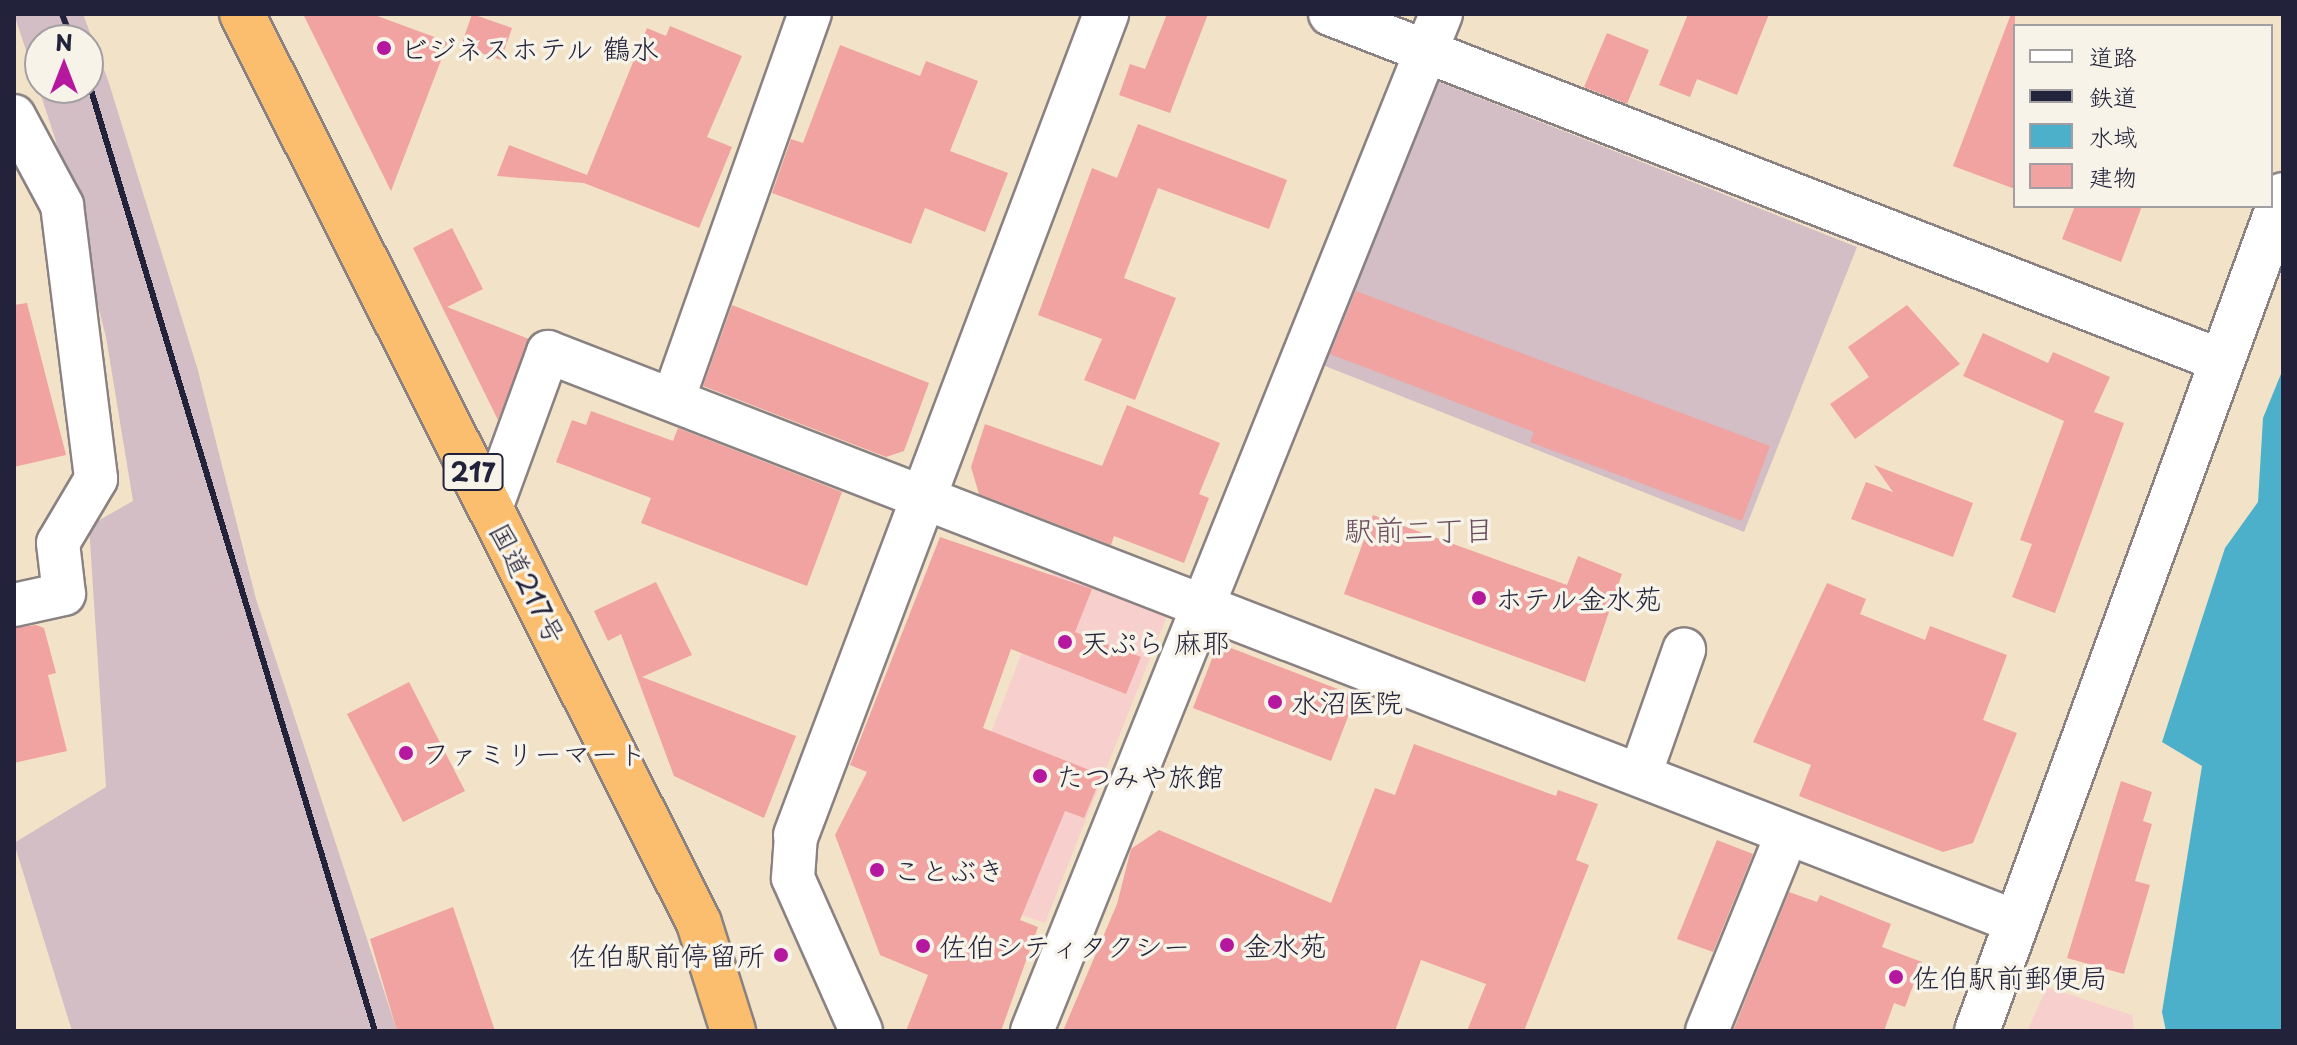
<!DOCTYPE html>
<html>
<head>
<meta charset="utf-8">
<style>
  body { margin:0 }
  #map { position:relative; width:2297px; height:1045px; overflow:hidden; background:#f2e3c8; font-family:"Playpen Sans","Klee One",sans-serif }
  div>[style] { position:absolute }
  .built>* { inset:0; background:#f7d0ce }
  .industrial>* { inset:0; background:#d2bec4 }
  .water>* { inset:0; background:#4cb0cb }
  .building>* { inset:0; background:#f0a3a0 }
  .roads { filter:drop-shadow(2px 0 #8a8282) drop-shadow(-2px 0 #8a8282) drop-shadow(0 2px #8a8282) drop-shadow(0 -2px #8a8282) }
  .minor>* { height:42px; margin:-21px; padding:0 21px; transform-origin:21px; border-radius:21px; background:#fff }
  .tertiary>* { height:44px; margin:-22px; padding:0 22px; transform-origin:22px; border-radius:22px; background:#fff }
  .trunk>* { height:44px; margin:-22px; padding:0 22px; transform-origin:22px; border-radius:22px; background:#fbbe6e }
  .rail>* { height:6px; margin:-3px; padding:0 3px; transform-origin:3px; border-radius:3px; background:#22223b }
  .dots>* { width:22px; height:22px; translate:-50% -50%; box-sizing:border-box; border:4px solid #f7f3e8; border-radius:50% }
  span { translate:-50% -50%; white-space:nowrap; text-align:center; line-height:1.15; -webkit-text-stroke:7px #f7f3e8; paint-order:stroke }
  .shield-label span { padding:2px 6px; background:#f7f3e8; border:2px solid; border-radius:6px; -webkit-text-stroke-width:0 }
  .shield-label { font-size:26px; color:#22223b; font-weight:700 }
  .poi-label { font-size:28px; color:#22223b }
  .left { translate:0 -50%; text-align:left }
  .right { translate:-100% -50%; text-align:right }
  .street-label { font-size:28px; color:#22223b }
  .neighbourhood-label { font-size:30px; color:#6a4f5e }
  .frame { position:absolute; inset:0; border:16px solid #22223b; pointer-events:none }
  .legend { position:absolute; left:2013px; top:24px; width:260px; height:184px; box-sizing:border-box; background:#f7f3e8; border:2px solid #a29fa3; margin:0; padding:10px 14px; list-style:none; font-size:24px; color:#22223b }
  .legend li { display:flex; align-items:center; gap:16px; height:40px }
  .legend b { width:40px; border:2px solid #a29fa3 }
  .north { position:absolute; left:24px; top:24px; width:80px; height:80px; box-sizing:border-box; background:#f7f3e8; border:2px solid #a29fa3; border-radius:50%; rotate:0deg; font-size:22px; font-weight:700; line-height:32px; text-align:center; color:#22223b }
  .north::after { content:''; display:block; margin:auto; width:28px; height:36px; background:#b5179e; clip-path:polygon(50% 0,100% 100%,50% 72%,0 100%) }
</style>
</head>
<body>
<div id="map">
  <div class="built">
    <div style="clip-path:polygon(1056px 563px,1167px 616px,1045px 923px,933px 884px)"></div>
    <div style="clip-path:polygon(2047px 987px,2132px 1015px,2134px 1031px,2027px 1031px)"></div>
  </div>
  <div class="industrial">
    <div style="clip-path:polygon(evenodd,14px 14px,83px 14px,108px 80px,197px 367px,256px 599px,397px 1031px,72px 1031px,14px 843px,106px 787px,89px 526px,133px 501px,106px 337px,55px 138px,14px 14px,40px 40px,88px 40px,88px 88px,40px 88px,40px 40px)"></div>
    <div style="clip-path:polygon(1429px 78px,1857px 247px,1744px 532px,1315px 362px)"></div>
  </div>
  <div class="water">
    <div style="clip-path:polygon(2283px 369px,2283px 1031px,2166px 1031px,2162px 1012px,2202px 766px,2162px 742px,2225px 548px,2258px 502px,2263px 418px)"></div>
  </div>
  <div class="building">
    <div style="clip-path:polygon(303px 14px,372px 14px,448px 42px,391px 191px)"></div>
    <div style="clip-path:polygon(472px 14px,512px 28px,501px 60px,461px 46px)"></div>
    <div style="clip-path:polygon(1167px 14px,1208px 14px,1170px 113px,1119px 95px,1130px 64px,1145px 69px)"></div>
    <div style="clip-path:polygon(1688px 14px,1769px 14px,1737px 95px,1697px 79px,1690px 97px,1659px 85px)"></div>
    <div style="clip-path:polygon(2011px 14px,2015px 14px,2015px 189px,1953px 166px)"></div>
    <div style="clip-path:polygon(670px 26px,742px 56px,707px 137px,732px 147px,699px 228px,584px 183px,497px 176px,509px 145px,587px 175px,647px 28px,666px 36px)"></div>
    <div style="clip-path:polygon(1607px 33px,1649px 50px,1627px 104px,1584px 87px)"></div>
    <div style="clip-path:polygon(840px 45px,920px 76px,926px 61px,978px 81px,950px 151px,1008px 173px,985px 232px,925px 208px,911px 244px,772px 193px,791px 139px,803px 143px)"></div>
    <div style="clip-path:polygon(1138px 124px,1287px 180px,1269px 229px,1158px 188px,1124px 278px,1176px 298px,1135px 400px,1084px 380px,1102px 339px,1038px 315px,1092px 168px,1117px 178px)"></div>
    <div style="clip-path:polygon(2075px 206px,2142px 206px,2121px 262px,2062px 239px)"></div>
    <div style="clip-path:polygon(452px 228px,483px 289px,447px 307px,529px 339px,498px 420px,413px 248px)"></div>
    <div style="clip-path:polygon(1356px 291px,1770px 446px,1742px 521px,1530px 442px,1534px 432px,1330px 354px)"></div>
    <div style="clip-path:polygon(27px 303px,66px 455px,14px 467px,14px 305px)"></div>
    <div style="clip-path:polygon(732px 305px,929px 383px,904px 451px,886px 457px,703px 386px)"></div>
    <div style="clip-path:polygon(1907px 305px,1960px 364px,1855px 439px,1830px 404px,1869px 377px,1848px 347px)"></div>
    <div style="clip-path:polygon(1983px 333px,2048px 363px,2053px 352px,2110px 377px,2094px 412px,2124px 423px,2055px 613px,2012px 597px,2032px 544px,2020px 540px,2064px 421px,1963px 376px)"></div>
    <div style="clip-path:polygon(1127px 405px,1220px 443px,1199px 494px,1209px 498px,1184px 563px,1114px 536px,1111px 545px,979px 494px,971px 467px,985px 424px,1102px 466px)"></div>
    <div style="clip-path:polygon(591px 411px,673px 441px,678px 428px,842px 492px,807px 586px,641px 523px,651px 498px,556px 462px,572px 420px,586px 425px)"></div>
    <div style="clip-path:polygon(1874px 465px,1973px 503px,1953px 557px,1851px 519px,1866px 482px,1893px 492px)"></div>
    <div style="clip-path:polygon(1373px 515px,1567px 585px,1578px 556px,1622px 574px,1585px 682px,1344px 594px)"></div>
    <div style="clip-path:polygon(940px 537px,1092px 589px,1075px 632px,1141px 657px,1126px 694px,1011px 649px,983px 728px,1102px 775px,1084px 818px,1065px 811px,1020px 920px,1038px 927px,1001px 1031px,906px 1031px,928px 975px,880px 955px,835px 835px,867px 772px,850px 765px)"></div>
    <div style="clip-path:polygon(656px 582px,692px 655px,642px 677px,796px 736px,764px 818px,674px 776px,621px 634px,608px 641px,594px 611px)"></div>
    <div style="clip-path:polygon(1827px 583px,1866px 599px,1860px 614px,1925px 640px,1930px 626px,2007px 655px,1983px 720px,2017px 733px,1973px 843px,1943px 852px,1799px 796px,1811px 765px,1753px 742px)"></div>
    <div style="clip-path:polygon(36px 625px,44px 628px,56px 673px,48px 675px,67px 751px,14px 763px,14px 628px)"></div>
    <div style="clip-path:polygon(1218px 643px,1356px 696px,1331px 761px,1193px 708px)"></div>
    <div style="clip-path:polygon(409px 682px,465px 791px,403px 822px,347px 714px)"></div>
    <div style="clip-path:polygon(1414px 744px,1556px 796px,1558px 790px,1598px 804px,1576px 860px,1589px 865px,1524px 1031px,1467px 1031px,1486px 984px,1421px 960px,1395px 1031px,1063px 1031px,1117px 904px,1131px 849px,1159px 830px,1331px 903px,1375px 788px,1395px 795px)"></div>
    <div style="clip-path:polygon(2121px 781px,2152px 792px,2143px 821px,2152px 824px,2135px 881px,2150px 885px,2124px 974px,2067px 958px)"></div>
    <div style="clip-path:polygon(1717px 840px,1753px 854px,1713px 952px,1677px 939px)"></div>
    <div style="clip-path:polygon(1789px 892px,1817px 902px,1820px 895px,1891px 924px,1882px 947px,1922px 962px,1905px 1007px,1894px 1003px,1884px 1031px,1733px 1031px)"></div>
    <div style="clip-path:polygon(453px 907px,495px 1031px,397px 1031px,370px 939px)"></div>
  </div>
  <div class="roads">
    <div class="minor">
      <div style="left:1330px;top:14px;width:957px;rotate:21.26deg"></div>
      <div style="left:14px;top:116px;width:101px;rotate:61.7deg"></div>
      <div style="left:62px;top:205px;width:276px;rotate:82.9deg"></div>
      <div style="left:96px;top:479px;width:74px;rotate:120.7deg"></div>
      <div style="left:58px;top:543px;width:51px;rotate:83.3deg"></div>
      <div style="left:64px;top:594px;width:51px;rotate:167.6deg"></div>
      <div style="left:674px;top:397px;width:406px;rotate:-70.5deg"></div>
      <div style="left:491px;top:508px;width:166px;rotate:-69.9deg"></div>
      <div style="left:548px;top:352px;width:1573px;rotate:21.21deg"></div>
      <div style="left:1640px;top:775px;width:133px;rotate:-70.6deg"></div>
      <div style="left:796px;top:835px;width:43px;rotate:94deg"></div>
      <div style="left:793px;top:878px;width:167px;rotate:66deg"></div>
      <div style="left:1032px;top:1031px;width:1096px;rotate:-68.09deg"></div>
      <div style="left:1707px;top:1031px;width:213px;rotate:-67.9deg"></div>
    </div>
    <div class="tertiary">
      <div style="left:796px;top:835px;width:878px;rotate:-69.31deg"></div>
      <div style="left:1977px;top:1031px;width:890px;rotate:-69.9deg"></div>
    </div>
    <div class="trunk">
      <div style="left:242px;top:14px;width:1017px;rotate:63.31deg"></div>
      <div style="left:699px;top:923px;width:113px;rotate:72.5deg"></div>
    </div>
  </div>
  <div class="rail">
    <div style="left:62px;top:14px;width:28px;rotate:69deg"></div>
    <div style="left:88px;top:80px;width:993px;rotate:73.21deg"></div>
  </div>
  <div class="dots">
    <div style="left:384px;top:48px;background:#b5179e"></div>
    <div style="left:1479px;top:598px;background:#b5179e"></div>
    <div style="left:1065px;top:642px;background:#b5179e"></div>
    <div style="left:1275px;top:702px;background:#b5179e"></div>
    <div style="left:406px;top:753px;background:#b5179e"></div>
    <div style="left:1040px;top:776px;background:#b5179e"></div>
    <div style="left:877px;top:870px;background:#b5179e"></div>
    <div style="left:1227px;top:945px;background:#b5179e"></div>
    <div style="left:923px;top:946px;background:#b5179e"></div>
    <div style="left:781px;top:955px;background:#b5179e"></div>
    <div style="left:1896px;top:977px;background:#b5179e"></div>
  </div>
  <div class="shield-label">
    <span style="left:473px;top:472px">217</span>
  </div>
  <div class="poi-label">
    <span class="left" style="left:400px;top:48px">ビジネスホテル 鶴水</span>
    <span class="left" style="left:1495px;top:598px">ホテル金水苑</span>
    <span class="left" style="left:1081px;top:642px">天ぷら 麻耶</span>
    <span class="left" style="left:1291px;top:702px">水沼医院</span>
    <span class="left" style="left:422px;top:753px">ファミリーマート</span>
    <span class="left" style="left:1056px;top:776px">たつみや旅館</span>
    <span class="left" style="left:893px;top:870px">ことぶき</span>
    <span class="left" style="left:1243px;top:945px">金水苑</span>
    <span class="left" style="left:939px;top:946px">佐伯シティタクシー</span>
    <span class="right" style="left:765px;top:955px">佐伯駅前停留所</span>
    <span class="left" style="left:1912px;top:977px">佐伯駅前郵便局</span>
  </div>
  <div class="street-label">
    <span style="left:528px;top:583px;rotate:63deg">国道217号</span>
  </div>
  <div class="neighbourhood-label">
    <span style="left:1419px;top:529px">駅前二丁目</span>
  </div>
  <div class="frame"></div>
  <ul class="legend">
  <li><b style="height:10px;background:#fff"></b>道路</li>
  <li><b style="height:10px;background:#22223b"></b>鉄道</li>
  <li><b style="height:22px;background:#4cb0cb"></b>水域</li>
  <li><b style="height:22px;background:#f0a3a0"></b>建物</li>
  </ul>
  <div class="north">N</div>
</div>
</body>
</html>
